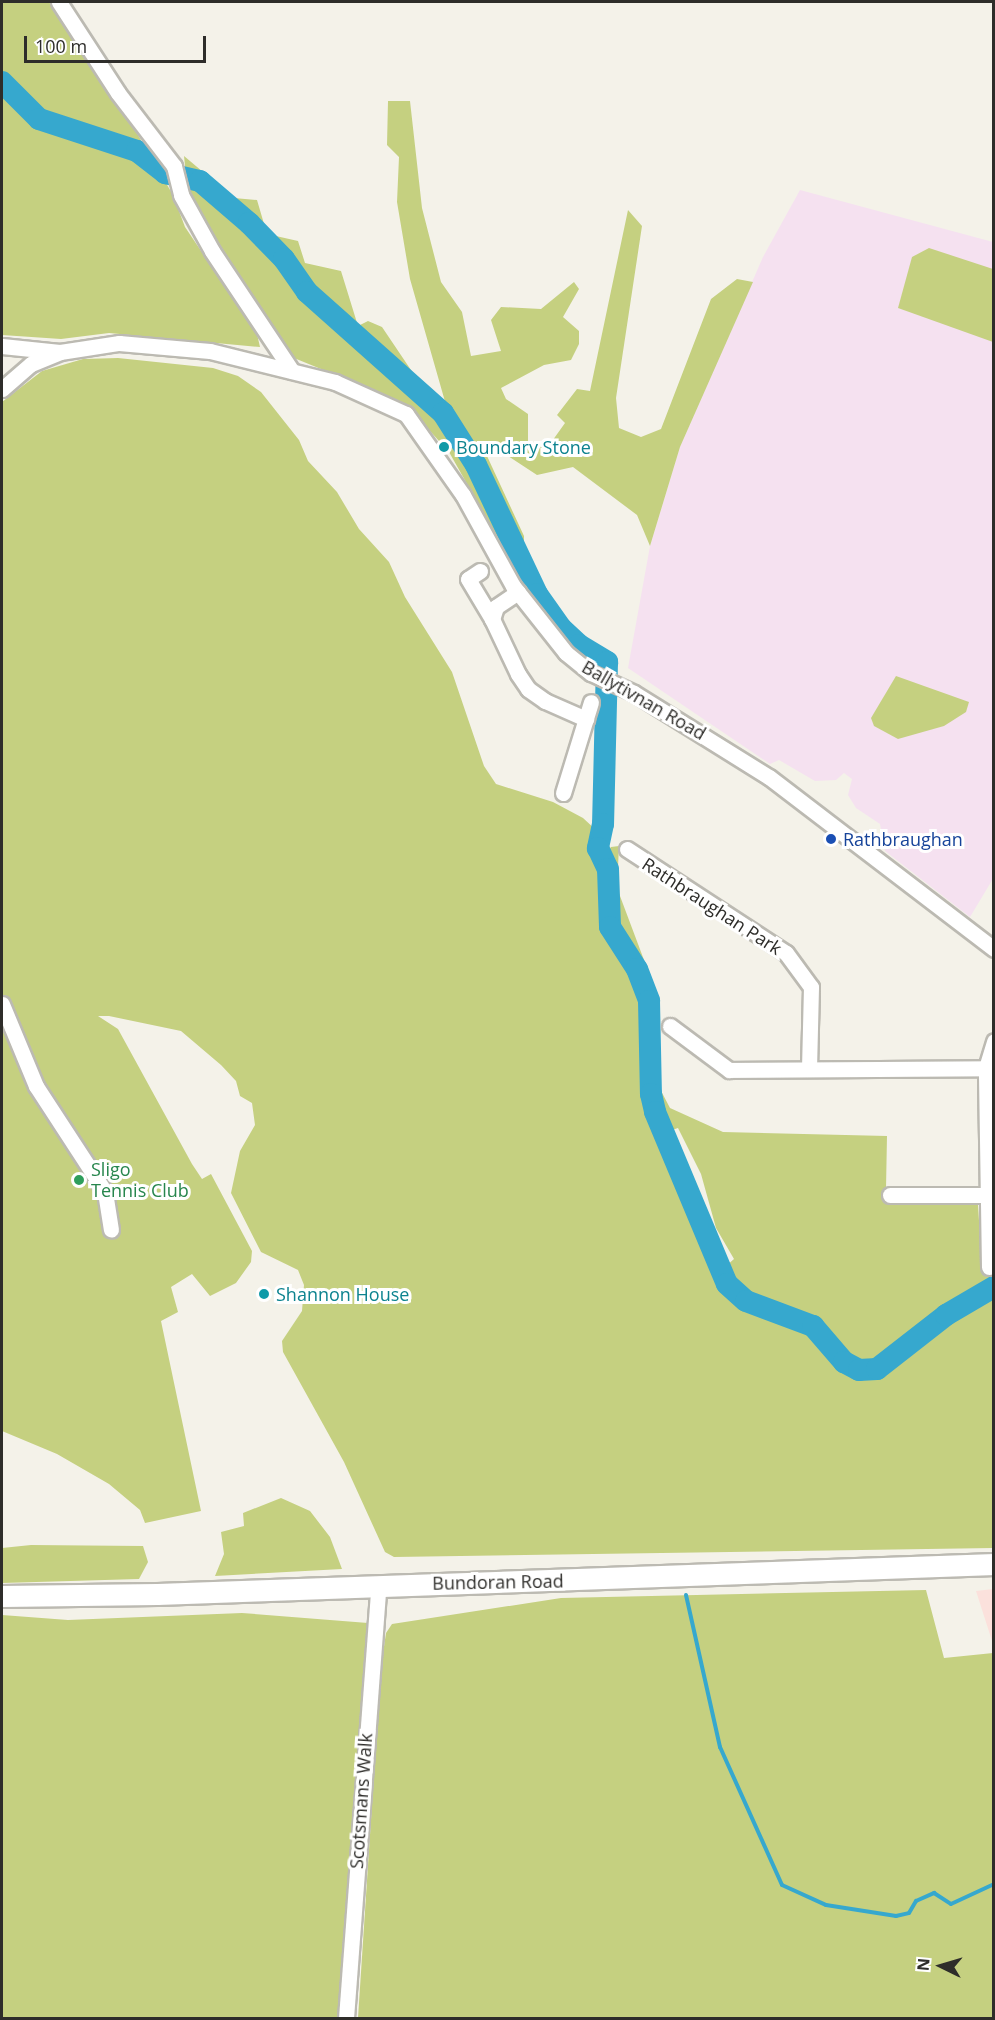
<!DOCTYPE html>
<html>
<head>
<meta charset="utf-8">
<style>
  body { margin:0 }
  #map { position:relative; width:995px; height:2020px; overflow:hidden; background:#f4f2e9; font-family:"Open Sans",sans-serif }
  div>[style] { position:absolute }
  .commercial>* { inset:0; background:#fbe1dc }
  .industrial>* { inset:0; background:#f5e1f0 }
  .green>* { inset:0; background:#c5d080 }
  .stream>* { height:4px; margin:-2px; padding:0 2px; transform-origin:2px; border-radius:2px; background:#36a8ce }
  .river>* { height:22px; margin:-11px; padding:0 11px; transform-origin:11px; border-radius:11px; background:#36a8ce }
  .roads { filter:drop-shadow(2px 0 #bcbab2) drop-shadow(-2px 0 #bcbab2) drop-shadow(0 2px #bcbab2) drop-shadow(0 -2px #bcbab2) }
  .minor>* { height:15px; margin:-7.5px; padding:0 7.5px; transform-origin:7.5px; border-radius:7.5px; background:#fff }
  .highway>* { height:21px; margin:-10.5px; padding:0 10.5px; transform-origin:10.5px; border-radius:10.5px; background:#fff }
  .dots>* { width:16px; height:16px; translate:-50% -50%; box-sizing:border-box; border:3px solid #fff; border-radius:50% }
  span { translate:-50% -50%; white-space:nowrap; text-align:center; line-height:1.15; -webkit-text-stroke:6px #fff; paint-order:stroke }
  .culture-label { font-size:18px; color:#0d838f }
  .left { translate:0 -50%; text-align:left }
  .street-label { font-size:18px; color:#2e2d2a }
  .transit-label { font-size:18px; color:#164399 }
  .leisure-label { font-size:18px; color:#27864d }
  .frame { position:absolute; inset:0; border:3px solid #2e2d2a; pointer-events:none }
  .north { position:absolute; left:911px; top:1936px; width:60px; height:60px; -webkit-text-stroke:4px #fff; paint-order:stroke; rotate:275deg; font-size:16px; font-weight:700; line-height:24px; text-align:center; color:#2e2d2a }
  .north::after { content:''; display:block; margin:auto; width:21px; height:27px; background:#2e2d2a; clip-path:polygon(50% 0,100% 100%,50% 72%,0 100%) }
  .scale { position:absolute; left:24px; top:36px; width:182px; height:27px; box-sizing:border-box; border:3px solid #2e2d2a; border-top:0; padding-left:8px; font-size:18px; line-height:21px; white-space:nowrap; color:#2e2d2a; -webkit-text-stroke:4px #fff; paint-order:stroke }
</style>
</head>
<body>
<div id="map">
  <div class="commercial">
    <div style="clip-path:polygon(993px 1589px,994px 1589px,993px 1644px,976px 1591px)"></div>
  </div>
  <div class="industrial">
    <div style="clip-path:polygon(800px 190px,993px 242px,994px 877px,970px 917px,885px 851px,880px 824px,856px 808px,848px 795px,852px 779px,844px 773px,836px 780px,815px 781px,779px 760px,770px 764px,628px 668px,650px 546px,680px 447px,763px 257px)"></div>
  </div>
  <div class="green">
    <div style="clip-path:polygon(2px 2px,49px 2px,138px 135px,173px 195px,185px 227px,257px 334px,260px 347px,109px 333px,61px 339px,2px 335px)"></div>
    <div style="clip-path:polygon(388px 101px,410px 101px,422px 208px,441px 282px,462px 312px,471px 356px,501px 351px,491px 320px,501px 307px,541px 309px,574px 282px,579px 289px,563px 317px,579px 331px,579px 344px,571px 360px,544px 365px,501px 388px,506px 399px,528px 414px,528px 441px,535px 449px,550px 444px,565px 423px,557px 415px,577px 389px,590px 391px,628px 210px,642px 226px,616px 398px,619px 428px,641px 437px,661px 429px,711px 299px,737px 279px,753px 282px,680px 447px,650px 546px,637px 515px,573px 467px,537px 475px,499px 450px,487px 456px,524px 536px,524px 559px,514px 567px,449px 452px,420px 420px,392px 398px,294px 358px,195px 207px,188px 195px,184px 156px,234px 198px,257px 200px,267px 234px,298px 241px,305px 263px,341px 271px,358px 326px,368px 321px,382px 327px,413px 373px,448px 412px,410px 279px,397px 202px,399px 157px,387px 145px)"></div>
    <div style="clip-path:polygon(929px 248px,993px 269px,993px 342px,898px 308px,912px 257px)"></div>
    <div style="clip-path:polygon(evenodd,118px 358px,213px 368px,238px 376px,261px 392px,299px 440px,308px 461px,337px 492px,359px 529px,389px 562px,405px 597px,452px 672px,484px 766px,496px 784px,553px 802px,583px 818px,596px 830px,599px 861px,611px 847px,619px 846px,617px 888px,644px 960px,609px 935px,637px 989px,648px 1037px,660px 1020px,659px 1087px,670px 1108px,723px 1132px,887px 1136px,886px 1189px,977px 1188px,982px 1270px,994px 1270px,993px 1548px,394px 1557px,385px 1552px,344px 1462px,283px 1352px,282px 1341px,302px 1311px,304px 1285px,298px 1270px,261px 1252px,231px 1193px,240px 1151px,255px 1125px,252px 1103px,240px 1096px,236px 1081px,221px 1065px,181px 1031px,109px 1016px,98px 1016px,118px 1029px,192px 1164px,202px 1179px,211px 1174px,252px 1251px,251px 1262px,236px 1283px,210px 1296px,192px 1274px,171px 1287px,178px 1312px,161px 1321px,201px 1511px,145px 1523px,140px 1510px,109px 1484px,57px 1454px,2px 1431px,2px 402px,42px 371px,83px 359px,118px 358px,678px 1128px,701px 1174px,716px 1228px,734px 1259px,717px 1274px,695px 1215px,657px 1135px,678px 1128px)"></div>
    <div style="clip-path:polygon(896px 676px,969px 702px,966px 712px,944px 726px,898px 739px,874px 726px,871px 718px)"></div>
    <div style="clip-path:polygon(281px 1498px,310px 1511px,330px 1537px,342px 1569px,215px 1576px,224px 1554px,221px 1532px,244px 1526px,243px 1513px)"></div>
    <div style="clip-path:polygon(31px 1545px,143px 1546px,148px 1562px,139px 1579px,2px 1583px,2px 1548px)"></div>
    <div style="clip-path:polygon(926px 1590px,944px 1658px,993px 1653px,993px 2018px,358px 2018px,381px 1667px,386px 1633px,392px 1624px,561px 1598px)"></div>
    <div style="clip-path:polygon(242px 1613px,368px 1623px,339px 2018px,2px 2018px,2px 1615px,68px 1620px)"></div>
  </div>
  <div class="stream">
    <div style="left:686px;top:1595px;width:156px;rotate:77.4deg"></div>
    <div style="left:720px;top:1747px;width:151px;rotate:65.8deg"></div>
    <div style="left:782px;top:1885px;width:48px;rotate:24.4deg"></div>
    <div style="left:826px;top:1905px;width:71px;rotate:8.9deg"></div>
    <div style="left:896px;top:1916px;width:13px;rotate:-13deg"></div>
    <div style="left:909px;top:1913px;width:14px;rotate:-60deg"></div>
    <div style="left:916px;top:1901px;width:20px;rotate:-24deg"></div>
    <div style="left:934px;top:1893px;width:20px;rotate:33deg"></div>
    <div style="left:951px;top:1904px;width:47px;rotate:-24.9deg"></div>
  </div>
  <div class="river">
    <div style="left:2px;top:82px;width:52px;rotate:45deg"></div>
    <div style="left:39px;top:119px;width:103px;rotate:18.1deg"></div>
    <div style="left:137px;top:151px;width:36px;rotate:38deg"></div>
    <div style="left:165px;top:173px;width:36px;rotate:13deg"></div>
    <div style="left:200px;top:181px;width:65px;rotate:40.6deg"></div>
    <div style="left:249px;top:223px;width:50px;rotate:45.8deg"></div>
    <div style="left:284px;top:259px;width:40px;rotate:55.1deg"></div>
    <div style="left:307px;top:292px;width:182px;rotate:41.7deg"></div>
    <div style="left:443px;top:413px;width:62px;rotate:57.6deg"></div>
    <div style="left:476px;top:465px;width:143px;rotate:64.7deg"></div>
    <div style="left:537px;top:594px;width:42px;rotate:54.8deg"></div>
    <div style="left:561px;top:628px;width:25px;rotate:43deg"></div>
    <div style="left:579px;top:645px;width:33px;rotate:31deg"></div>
    <div style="left:607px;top:662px;width:162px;rotate:91.4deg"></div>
    <div style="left:603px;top:824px;width:25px;rotate:102deg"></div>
    <div style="left:598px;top:848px;width:23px;rotate:65deg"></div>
    <div style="left:608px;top:869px;width:58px;rotate:88deg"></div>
    <div style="left:610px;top:927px;width:50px;rotate:57.3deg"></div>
    <div style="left:637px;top:969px;width:34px;rotate:69deg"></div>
    <div style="left:649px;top:1001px;width:93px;rotate:88.8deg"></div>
    <div style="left:651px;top:1094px;width:18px;rotate:77deg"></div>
    <div style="left:655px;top:1112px;width:186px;rotate:67.3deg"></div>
    <div style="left:727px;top:1284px;width:25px;rotate:42deg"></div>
    <div style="left:746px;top:1301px;width:72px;rotate:20.5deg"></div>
    <div style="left:813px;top:1326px;width:48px;rotate:49.3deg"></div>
    <div style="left:844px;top:1362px;width:17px;rotate:28deg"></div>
    <div style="left:859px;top:1370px;width:18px;rotate:-3deg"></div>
    <div style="left:877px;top:1369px;width:88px;rotate:-38deg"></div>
    <div style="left:946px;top:1315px;width:56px;rotate:-30.3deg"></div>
  </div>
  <div class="roads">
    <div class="minor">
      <div style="left:59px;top:2px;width:108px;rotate:57deg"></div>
      <div style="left:118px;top:93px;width:92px;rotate:52.5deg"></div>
      <div style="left:174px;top:166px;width:30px;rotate:76deg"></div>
      <div style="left:181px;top:195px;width:64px;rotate:61deg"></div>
      <div style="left:212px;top:251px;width:144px;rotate:56.3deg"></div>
      <div style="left:2px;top:346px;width:58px;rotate:5.9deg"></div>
      <div style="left:2px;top:389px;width:38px;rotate:-41deg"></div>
      <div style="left:31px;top:364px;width:31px;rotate:-22deg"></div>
      <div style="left:60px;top:352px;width:60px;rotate:-8.7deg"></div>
      <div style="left:119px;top:343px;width:91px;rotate:5deg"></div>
      <div style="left:210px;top:351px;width:129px;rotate:13.9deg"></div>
      <div style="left:335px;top:382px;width:78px;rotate:24.3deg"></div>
      <div style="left:406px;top:414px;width:99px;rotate:54.9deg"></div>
      <div style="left:463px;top:495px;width:104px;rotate:61.2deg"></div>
      <div style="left:513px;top:586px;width:85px;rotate:51.7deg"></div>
      <div style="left:566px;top:653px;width:32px;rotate:39deg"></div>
      <div style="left:591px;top:673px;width:47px;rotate:24.9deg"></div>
      <div style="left:634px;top:693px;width:159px;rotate:31.9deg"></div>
      <div style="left:769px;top:777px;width:283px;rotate:37.4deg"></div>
      <div style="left:480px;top:571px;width:14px;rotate:146deg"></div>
      <div style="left:468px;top:579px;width:47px;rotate:59deg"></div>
      <div style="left:518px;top:592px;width:27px;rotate:146deg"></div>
      <div style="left:496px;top:607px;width:13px;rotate:108deg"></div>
      <div style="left:492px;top:619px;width:61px;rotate:64.7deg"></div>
      <div style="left:518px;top:674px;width:18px;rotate:56deg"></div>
      <div style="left:528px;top:689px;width:21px;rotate:35deg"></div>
      <div style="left:545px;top:701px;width:45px;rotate:23.7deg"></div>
      <div style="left:563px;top:793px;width:95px;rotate:-72.9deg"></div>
      <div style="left:627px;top:849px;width:190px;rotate:33.2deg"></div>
      <div style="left:786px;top:953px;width:42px;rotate:53.7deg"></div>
      <div style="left:811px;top:987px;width:81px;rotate:91.4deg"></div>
      <div style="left:2px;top:1004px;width:89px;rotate:67.5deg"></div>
      <div style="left:36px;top:1086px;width:126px;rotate:56.9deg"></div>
      <div style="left:105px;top:1192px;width:38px;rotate:81deg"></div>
      <div style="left:670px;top:1026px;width:74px;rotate:36.7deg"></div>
      <div style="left:729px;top:1070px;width:257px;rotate:-0.4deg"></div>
      <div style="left:890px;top:1195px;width:96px"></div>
      <div style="left:989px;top:1267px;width:199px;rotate:-90.9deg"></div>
      <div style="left:986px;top:1068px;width:28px;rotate:-73deg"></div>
      <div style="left:346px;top:2018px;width:435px;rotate:-85.7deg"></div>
    </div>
    <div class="highway">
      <div style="left:2px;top:1596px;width:155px;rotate:-0.7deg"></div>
      <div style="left:157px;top:1594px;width:838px;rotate:-2.05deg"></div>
    </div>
  </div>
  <div class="dots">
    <div style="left:444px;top:447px;background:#0f9aa8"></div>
    <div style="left:831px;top:839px;background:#1a4fb4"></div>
    <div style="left:79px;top:1180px;background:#2e9e5b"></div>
    <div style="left:264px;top:1294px;background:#0f9aa8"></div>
  </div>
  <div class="culture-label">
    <span class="left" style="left:456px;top:447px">Boundary Stone</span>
    <span class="left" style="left:276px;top:1294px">Shannon House</span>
  </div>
  <div class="street-label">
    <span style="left:644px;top:700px;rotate:30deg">Ballytivnan Road</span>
    <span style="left:712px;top:906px;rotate:33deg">Rathbraughan Park</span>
    <span style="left:498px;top:1582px;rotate:-1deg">Bundoran Road</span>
    <span style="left:361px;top:1801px;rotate:-86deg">Scotsmans Walk</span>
  </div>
  <div class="transit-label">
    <span class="left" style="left:843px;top:839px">Rathbraughan</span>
  </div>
  <div class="leisure-label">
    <span class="left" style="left:91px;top:1180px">Sligo<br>Tennis Club</span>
  </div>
  <div class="frame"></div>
  <div class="north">N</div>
  <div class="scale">100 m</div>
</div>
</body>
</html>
